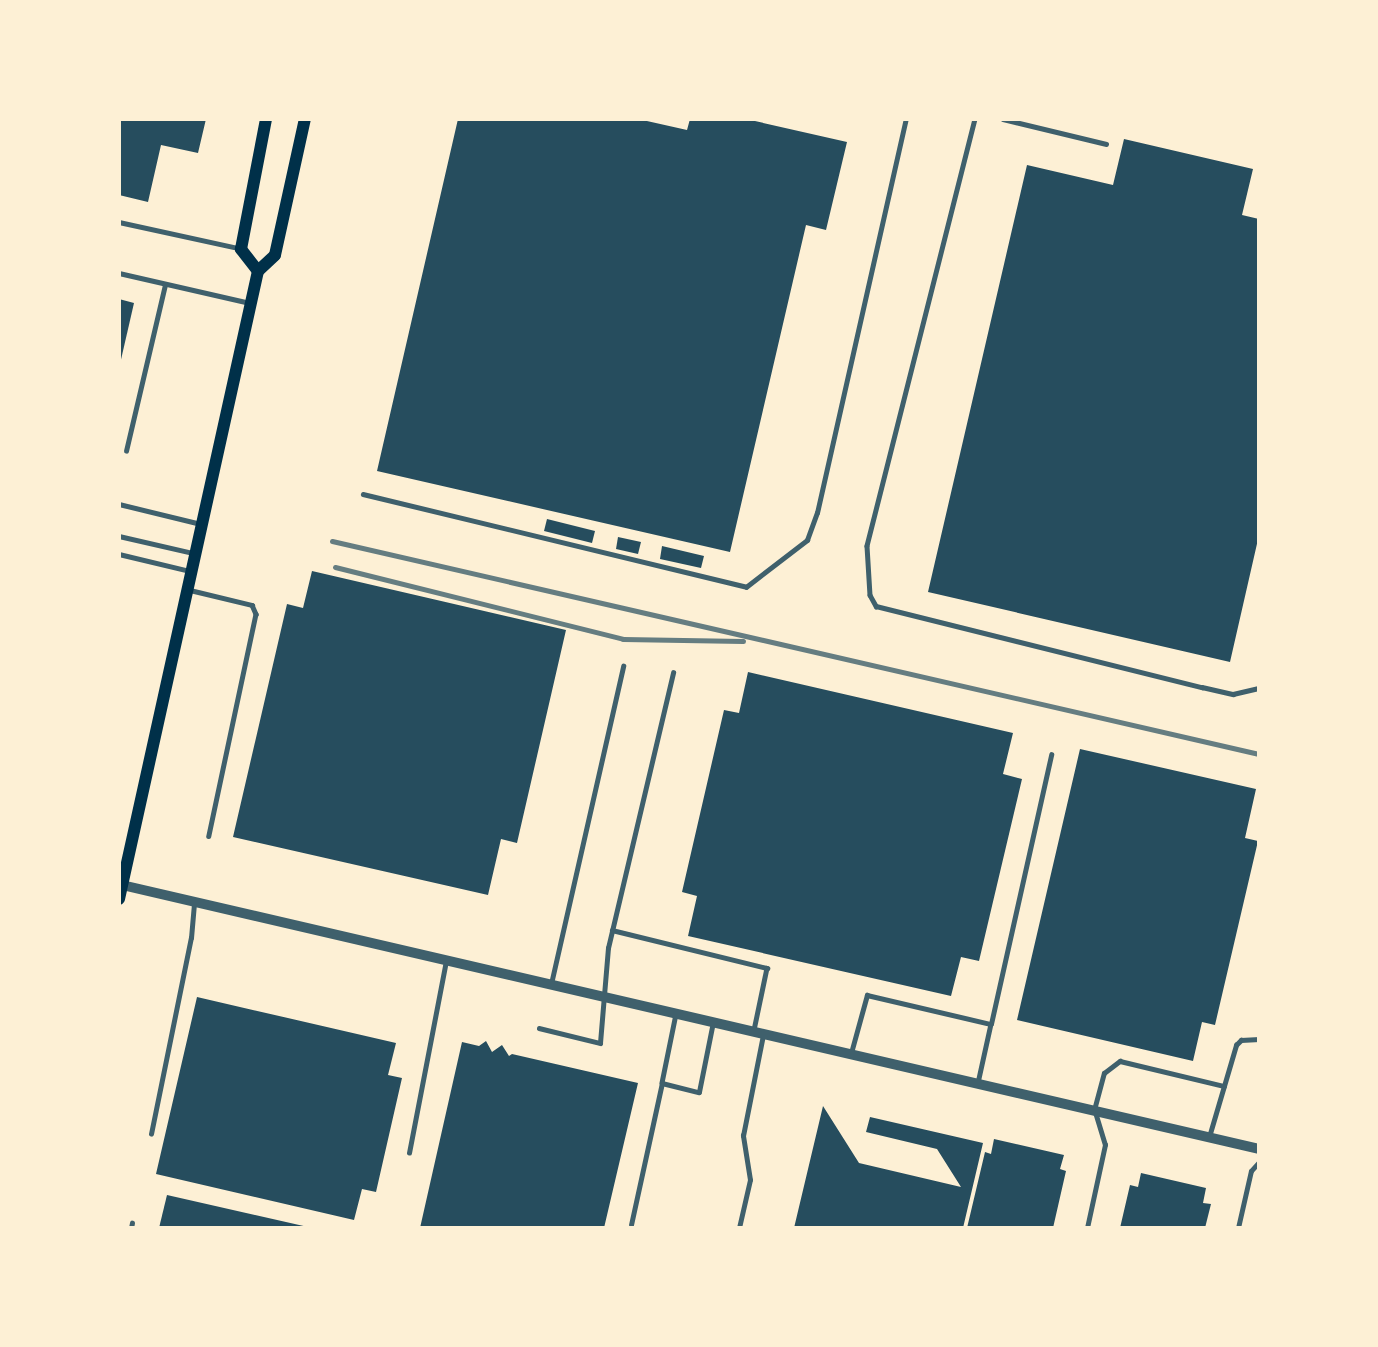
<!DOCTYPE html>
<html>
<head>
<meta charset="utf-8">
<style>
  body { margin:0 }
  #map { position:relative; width:1378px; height:1347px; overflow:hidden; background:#fdf0d5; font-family:"DejaVu Sans",sans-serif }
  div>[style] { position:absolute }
  .building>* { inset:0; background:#264d5e }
  .service>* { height:4.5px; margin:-2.25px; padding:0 2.25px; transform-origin:2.25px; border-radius:2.25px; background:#3f606c }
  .tertiary>* { height:10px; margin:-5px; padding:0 5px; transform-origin:5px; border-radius:5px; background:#3f606c }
  .secondary>* { height:12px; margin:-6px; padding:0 6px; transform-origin:6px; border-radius:6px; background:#003049 }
  .rail>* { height:5px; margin:-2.5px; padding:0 2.5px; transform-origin:2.5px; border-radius:2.5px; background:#657d81 }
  span { translate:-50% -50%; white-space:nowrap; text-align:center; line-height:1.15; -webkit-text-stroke:6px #fdf0d5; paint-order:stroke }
  .frame { position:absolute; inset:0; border:121px solid #fdf0d5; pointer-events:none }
</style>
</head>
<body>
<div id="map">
  <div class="building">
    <div style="clip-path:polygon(119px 119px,206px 119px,198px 153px,161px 145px,148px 202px,119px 195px)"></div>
    <div style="clip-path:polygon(458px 119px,638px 119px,687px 130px,690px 119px,746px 119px,847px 142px,826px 230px,806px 225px,730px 552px,377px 471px)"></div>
    <div style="clip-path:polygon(1124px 139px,1253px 169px,1242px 215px,1259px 219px,1259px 535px,1230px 662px,928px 592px,1027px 165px,1113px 185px)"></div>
    <div style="clip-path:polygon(119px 299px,134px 303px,120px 364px,119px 364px)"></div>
    <div style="clip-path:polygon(547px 519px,595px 531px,592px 543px,544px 531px)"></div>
    <div style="clip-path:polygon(618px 537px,641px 542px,638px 554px,616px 549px)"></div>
    <div style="clip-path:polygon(662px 546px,704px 556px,701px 568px,660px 559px)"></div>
    <div style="clip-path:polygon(312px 571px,566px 630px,517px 843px,501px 839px,488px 895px,233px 837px,287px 604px,303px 608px)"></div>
    <div style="clip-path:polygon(748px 672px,1013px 733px,1003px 774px,1022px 779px,979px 961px,961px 957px,951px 996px,688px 936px,697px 896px,682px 892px,724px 710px,739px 713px)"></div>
    <div style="clip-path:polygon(1080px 749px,1256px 789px,1245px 838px,1258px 841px,1215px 1025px,1202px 1022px,1193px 1061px,1017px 1020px)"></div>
    <div style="clip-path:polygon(197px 997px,396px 1043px,388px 1075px,402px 1078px,376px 1192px,362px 1189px,354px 1220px,156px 1174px)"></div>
    <div style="clip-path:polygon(486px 1041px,492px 1052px,502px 1045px,509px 1056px,512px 1054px,638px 1083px,604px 1228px,420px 1228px,462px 1042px,479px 1046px)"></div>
    <div style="clip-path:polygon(823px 1106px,859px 1163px,961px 1187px,937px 1149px,866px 1132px,870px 1117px,983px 1143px,963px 1228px,794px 1228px)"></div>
    <div style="clip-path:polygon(994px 1139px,1064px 1155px,1060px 1169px,1066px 1171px,1053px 1228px,967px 1228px,985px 1152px,991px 1154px)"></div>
    <div style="clip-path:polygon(1141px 1173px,1206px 1188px,1203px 1203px,1211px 1204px,1205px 1228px,1120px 1228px,1130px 1185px,1138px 1187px)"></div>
    <div style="clip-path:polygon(167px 1195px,308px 1227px,308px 1228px,159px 1228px)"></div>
  </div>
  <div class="service">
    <div style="left:975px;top:119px;width:440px;rotate:104.2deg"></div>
    <div style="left:867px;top:546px;width:49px;rotate:86.5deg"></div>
    <div style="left:870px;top:595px;width:13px;rotate:61deg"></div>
    <div style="left:876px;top:606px;width:336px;rotate:14deg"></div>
    <div style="left:1202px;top:687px;width:32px;rotate:13deg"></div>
    <div style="left:1233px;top:694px;width:27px;rotate:-13deg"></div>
    <div style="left:1003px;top:119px;width:106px;rotate:13.6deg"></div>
    <div style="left:119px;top:222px;width:122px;rotate:12.3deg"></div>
    <div style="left:119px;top:273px;width:134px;rotate:12.9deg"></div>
    <div style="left:126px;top:451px;width:171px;rotate:-76.8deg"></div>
    <div style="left:363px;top:494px;width:394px;rotate:13.6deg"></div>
    <div style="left:746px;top:587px;width:77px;rotate:-37.6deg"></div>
    <div style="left:807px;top:540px;width:29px;rotate:-70deg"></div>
    <div style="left:817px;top:513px;width:404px;rotate:-77.3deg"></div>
    <div style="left:119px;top:504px;width:84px;rotate:13.7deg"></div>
    <div style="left:119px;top:536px;width:76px;rotate:12.9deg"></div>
    <div style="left:119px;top:554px;width:73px;rotate:13.5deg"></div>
    <div style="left:190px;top:590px;width:64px;rotate:13.6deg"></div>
    <div style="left:252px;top:605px;width:10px;rotate:66deg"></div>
    <div style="left:256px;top:614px;width:227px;rotate:102deg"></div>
    <div style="left:612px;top:930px;width:160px;rotate:13.8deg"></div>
    <div style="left:767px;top:968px;width:63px;rotate:101.8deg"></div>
    <div style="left:551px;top:984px;width:326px;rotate:-77.2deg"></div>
    <div style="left:676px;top:1014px;width:70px;rotate:101.5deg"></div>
    <div style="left:662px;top:1083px;width:38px;rotate:14deg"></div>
    <div style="left:699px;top:1092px;width:71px;rotate:-78.7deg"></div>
    <div style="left:991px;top:1024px;width:276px;rotate:-77.4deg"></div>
    <div style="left:539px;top:1028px;width:63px;rotate:13.8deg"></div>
    <div style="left:600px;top:1043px;width:95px;rotate:-85.2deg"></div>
    <div style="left:608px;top:948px;width:283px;rotate:-76.7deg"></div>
    <div style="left:851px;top:1053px;width:60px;rotate:-74.6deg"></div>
    <div style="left:867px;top:995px;width:127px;rotate:13.2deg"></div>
    <div style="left:991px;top:1024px;width:60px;rotate:102.4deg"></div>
    <div style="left:151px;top:1134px;width:200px;rotate:-78.5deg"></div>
    <div style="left:191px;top:938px;width:35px;rotate:-85deg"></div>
    <div style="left:1209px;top:1137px;width:96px;rotate:-73.6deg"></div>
    <div style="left:1236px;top:1045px;width:7px;rotate:-45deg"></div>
    <div style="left:1241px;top:1040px;width:18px;rotate:-3deg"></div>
    <div style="left:409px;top:1153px;width:196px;rotate:-79.1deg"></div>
    <div style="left:631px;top:1225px;width:145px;rotate:-77.7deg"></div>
    <div style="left:131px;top:1228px;width:5px;rotate:-79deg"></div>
    <div style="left:739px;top:1228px;width:49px;rotate:-77.1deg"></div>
    <div style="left:750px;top:1180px;width:45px;rotate:-99deg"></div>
    <div style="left:743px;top:1136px;width:103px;rotate:-78.8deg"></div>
    <div style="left:1087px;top:1228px;width:85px;rotate:-77.8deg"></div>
    <div style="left:1105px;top:1145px;width:37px;rotate:-107deg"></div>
    <div style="left:1094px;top:1110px;width:38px;rotate:-75deg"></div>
    <div style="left:1104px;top:1073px;width:20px;rotate:-37deg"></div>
    <div style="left:1120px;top:1061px;width:107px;rotate:13.5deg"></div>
    <div style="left:1238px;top:1228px;width:58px;rotate:-77.2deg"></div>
    <div style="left:1251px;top:1171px;width:12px;rotate:-48deg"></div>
  </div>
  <div class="tertiary">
    <div style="left:122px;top:885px;width:1167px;rotate:13.07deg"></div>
  </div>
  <div class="secondary">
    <div style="left:258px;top:271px;width:28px;rotate:-128deg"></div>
    <div style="left:241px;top:249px;width:132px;rotate:-79.1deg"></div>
    <div style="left:119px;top:899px;width:643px;rotate:-77.52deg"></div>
    <div style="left:258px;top:271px;width:23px;rotate:-43deg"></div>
    <div style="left:275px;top:255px;width:139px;rotate:-77.6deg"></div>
  </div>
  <div class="rail">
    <div style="left:332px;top:541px;width:951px;rotate:12.94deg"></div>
    <div style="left:335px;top:567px;width:297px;rotate:14deg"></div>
    <div style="left:623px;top:639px;width:120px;rotate:1deg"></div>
  </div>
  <div class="frame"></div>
</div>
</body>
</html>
